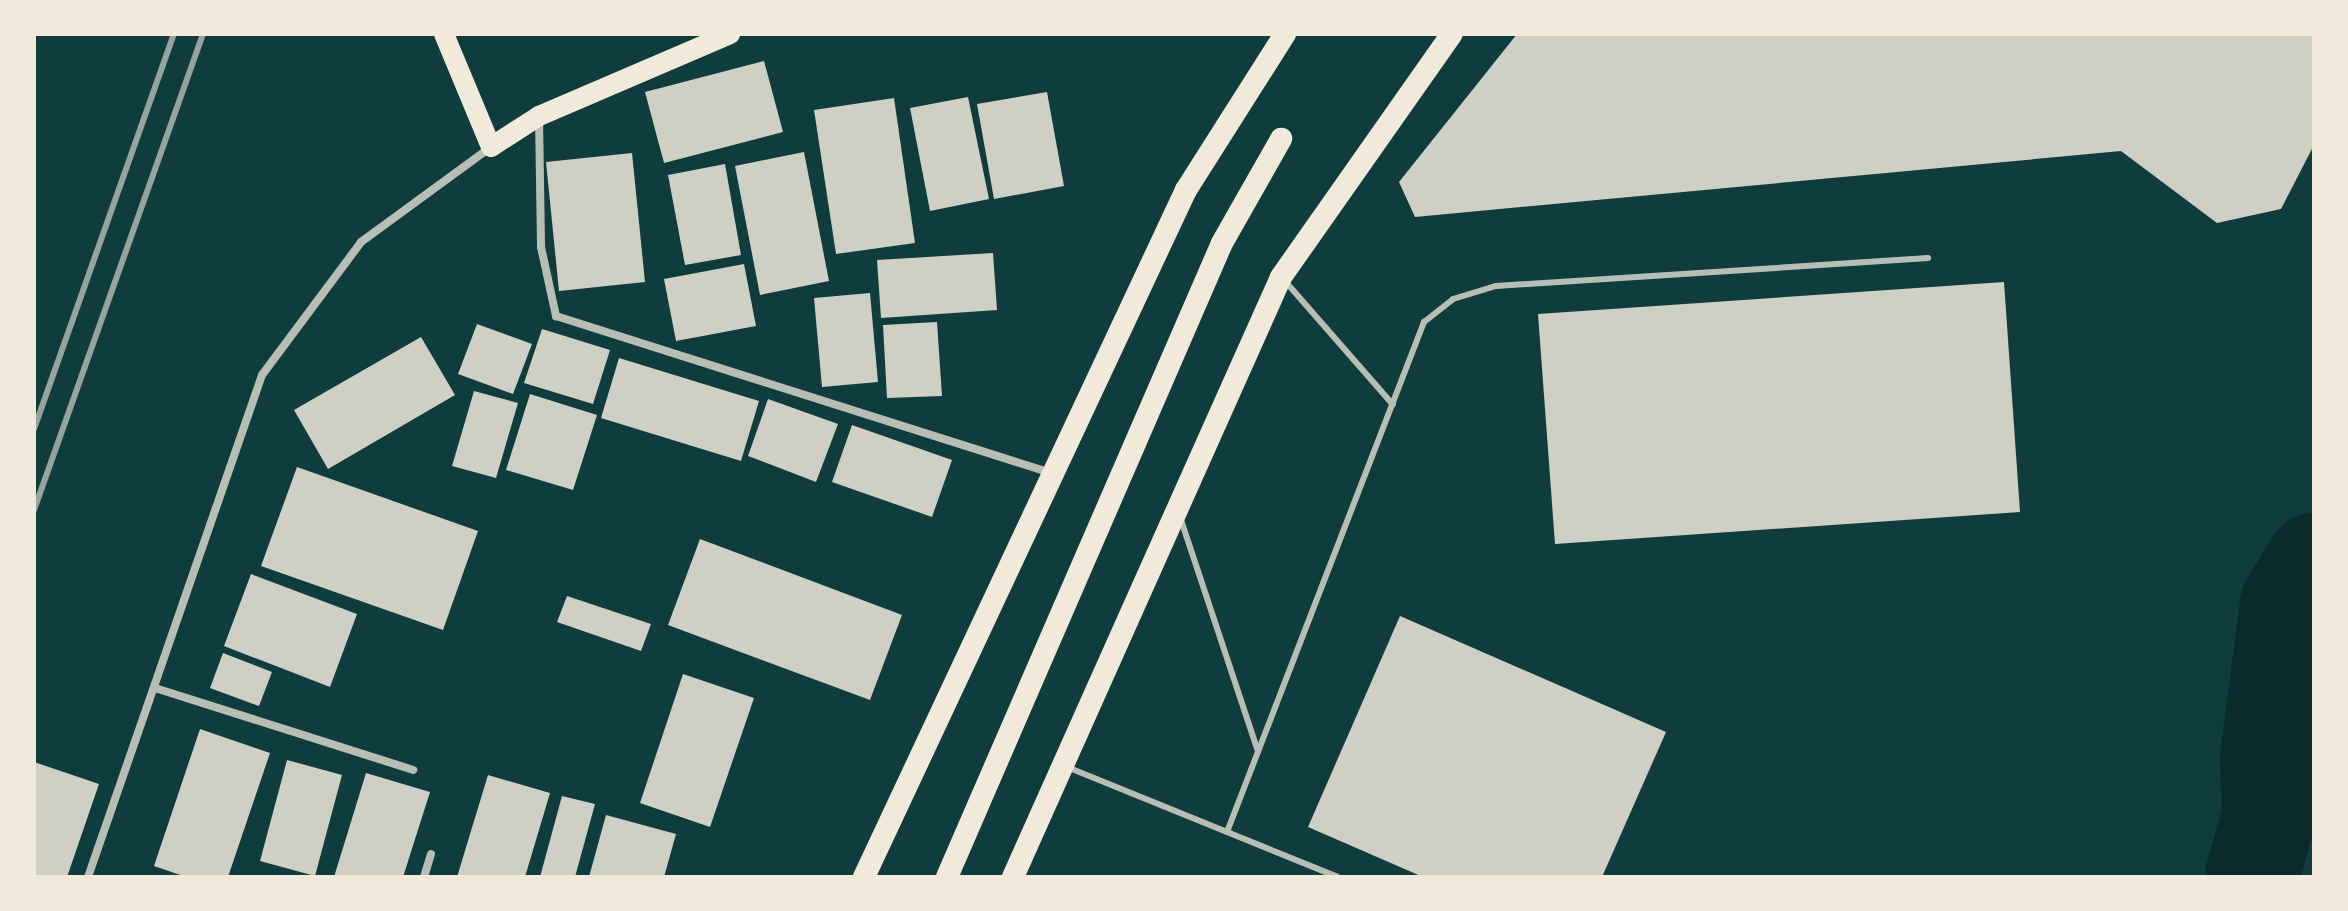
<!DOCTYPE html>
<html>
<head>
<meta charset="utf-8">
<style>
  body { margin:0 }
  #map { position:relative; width:2348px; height:911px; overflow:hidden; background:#0f3d3e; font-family:"IBM Plex Sans",sans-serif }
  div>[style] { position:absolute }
  .river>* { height:94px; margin:-47px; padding:0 47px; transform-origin:47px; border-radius:47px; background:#0a2a2b }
  .building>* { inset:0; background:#cfcfc3 }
  .service>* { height:6px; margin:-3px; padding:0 3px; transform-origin:3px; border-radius:3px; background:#b8beb3 }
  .minor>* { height:8px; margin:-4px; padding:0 4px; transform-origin:4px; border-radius:4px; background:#b8beb3 }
  .primary>* { height:20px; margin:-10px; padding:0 10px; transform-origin:10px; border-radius:10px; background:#f1e9da }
  .trunk>* { height:22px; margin:-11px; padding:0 11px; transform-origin:11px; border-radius:11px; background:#f1e9da }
  .rail>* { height:6px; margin:-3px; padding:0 3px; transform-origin:3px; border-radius:3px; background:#97a49c }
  span { translate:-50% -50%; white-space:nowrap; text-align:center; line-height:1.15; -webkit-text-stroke:7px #f1e9da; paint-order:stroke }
  .frame { position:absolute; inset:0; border:36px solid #f1e9da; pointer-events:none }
</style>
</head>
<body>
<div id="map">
  <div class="river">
    <div style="left:2252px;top:877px;width:64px;rotate:-74.7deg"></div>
    <div style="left:2269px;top:815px;width:57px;rotate:-92deg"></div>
    <div style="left:2267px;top:758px;width:156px;rotate:-82.6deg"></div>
    <div style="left:2287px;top:603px;width:51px;rotate:-57.9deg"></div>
  </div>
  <div class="building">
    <div style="clip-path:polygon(1517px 34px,2314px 34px,2314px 145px,2281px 209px,2217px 223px,2121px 151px,1415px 217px,1399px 182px)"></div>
    <div style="clip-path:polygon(764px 61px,783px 132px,664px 163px,645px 92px)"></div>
    <div style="clip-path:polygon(1047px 92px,1064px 186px,994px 199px,977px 104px)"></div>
    <div style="clip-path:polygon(968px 97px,989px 199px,930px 211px,910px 108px)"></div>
    <div style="clip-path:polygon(894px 98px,915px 243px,836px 254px,814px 110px)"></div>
    <div style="clip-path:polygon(804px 152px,829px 281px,760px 295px,735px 166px)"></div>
    <div style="clip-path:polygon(632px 153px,645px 282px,559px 291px,546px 162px)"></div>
    <div style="clip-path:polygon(725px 164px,741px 255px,685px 265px,668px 175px)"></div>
    <div style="clip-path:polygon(993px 253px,997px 310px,881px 318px,877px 260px)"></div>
    <div style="clip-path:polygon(744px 264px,756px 326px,676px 341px,664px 279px)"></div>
    <div style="clip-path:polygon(2004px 282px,2020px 512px,1555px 544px,1538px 314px)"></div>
    <div style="clip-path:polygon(870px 293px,878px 382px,822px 387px,814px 298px)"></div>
    <div style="clip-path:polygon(937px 322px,942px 396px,887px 398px,883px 325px)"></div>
    <div style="clip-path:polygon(477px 324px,532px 344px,513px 394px,458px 374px)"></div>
    <div style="clip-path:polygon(542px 329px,610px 350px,593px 404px,524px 383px)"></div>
    <div style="clip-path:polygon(421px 337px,455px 395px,328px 469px,294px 410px)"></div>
    <div style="clip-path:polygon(619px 358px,759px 401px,741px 461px,601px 418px)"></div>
    <div style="clip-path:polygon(474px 391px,518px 403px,496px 478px,452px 466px)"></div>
    <div style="clip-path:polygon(530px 394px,597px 415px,573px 490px,506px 470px)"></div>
    <div style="clip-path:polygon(768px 399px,838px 424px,816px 482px,748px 456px)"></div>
    <div style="clip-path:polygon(852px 425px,952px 460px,932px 517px,832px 482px)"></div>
    <div style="clip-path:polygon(297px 467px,478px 531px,443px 630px,261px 566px)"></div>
    <div style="clip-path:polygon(700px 539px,902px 615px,870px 700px,668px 625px)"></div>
    <div style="clip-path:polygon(251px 574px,357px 614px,330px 687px,224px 646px)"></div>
    <div style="clip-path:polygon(567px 596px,651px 624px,641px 651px,557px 622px)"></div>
    <div style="clip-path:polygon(1400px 616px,1666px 732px,1602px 877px,1423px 877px,1308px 827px)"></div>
    <div style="clip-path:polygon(223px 653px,272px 672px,259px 706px,210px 688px)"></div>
    <div style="clip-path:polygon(683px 674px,754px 698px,710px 827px,640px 803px)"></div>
    <div style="clip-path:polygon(200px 729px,270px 753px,228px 877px,186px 877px,154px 866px)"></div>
    <div style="clip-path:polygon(287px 760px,342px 775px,315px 876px,260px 861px)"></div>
    <div style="clip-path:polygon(34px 762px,99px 784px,67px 877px,34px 877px)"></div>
    <div style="clip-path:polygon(366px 773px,430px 792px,403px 877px,334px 877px)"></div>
    <div style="clip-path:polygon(488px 775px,550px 793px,525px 877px,457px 877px)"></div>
    <div style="clip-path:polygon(562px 796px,595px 804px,575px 877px,540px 877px)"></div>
    <div style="clip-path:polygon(606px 815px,676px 834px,664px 877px,589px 877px)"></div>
  </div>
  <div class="service">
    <div style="left:1285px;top:281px;width:164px;rotate:48.9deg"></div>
    <div style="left:1181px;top:520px;width:244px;rotate:71.6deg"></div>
    <div style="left:1067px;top:767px;width:292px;rotate:22.1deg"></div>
    <div style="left:1227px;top:832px;width:547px;rotate:-68.88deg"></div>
    <div style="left:1424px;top:322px;width:37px;rotate:-38deg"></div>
    <div style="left:1453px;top:299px;width:45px;rotate:-16.8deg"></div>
    <div style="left:1496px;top:286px;width:433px;rotate:-3.7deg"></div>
  </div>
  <div class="minor">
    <div style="left:539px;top:117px;width:130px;rotate:89.1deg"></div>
    <div style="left:541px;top:247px;width:71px;rotate:77.7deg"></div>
    <div style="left:556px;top:316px;width:519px;rotate:17.6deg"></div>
    <div style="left:155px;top:688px;width:271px;rotate:17.6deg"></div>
    <div style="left:88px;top:877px;width:531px;rotate:-70.88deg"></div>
    <div style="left:262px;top:375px;width:166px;rotate:-53.3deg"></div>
    <div style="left:361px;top:242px;width:161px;rotate:-36.2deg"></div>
    <div style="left:424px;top:877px;width:24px;rotate:-73deg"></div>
  </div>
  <div class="primary">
    <div style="left:444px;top:34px;width:122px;rotate:67.4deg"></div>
    <div style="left:491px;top:147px;width:57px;rotate:-32.9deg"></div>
    <div style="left:539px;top:116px;width:208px;rotate:-23.2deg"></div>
  </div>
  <div class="trunk">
    <div style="left:864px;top:877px;width:759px;rotate:-64.89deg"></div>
    <div style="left:1186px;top:190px;width:185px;rotate:-57.6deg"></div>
    <div style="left:947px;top:877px;width:691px;rotate:-66.55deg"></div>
    <div style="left:1222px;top:243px;width:120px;rotate:-60.4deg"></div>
    <div style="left:1013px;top:877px;width:657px;rotate:-65.93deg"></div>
    <div style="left:1281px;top:277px;width:297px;rotate:-54.9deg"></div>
  </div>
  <div class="rail">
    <div style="left:34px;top:429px;width:419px;rotate:-70.5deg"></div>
    <div style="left:34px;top:510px;width:505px;rotate:-70.45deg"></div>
  </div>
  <div class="frame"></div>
</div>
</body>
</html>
